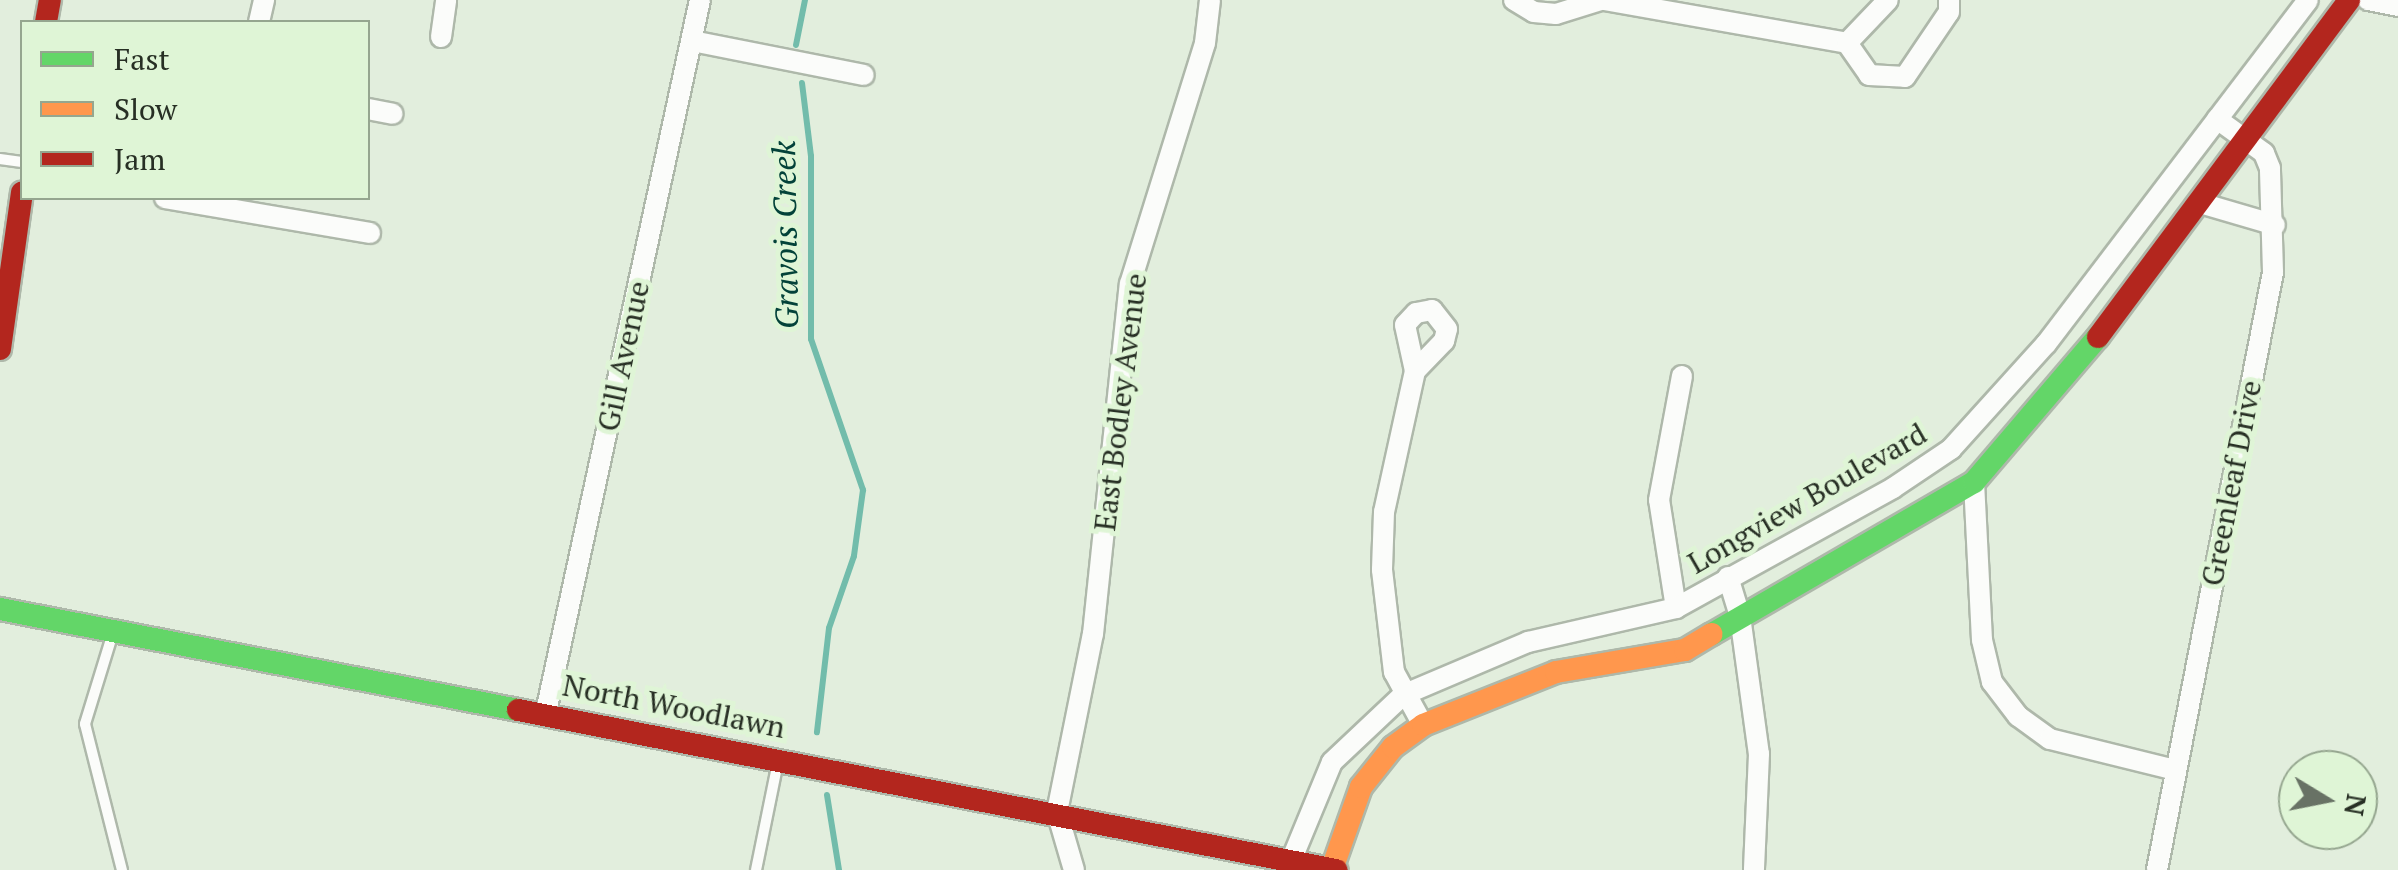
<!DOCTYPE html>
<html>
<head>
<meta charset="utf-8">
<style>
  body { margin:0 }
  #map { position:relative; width:2398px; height:870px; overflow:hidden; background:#e2eedd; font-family:"PT Serif",serif }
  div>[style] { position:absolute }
  .stream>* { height:6px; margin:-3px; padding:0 3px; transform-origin:3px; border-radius:3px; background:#72bcab }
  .roads { filter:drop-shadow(2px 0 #aeb8aa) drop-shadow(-2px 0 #aeb8aa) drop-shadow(0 2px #aeb8aa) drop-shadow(0 -2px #aeb8aa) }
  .lane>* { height:10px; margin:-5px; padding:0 5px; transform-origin:5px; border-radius:5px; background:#fbfcfa }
  .street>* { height:20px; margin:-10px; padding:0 10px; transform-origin:10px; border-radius:10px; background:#fbfcfa }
  .fast>* { height:22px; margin:-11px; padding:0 11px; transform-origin:11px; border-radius:11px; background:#63d668 }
  .slow>* { height:22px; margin:-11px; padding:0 11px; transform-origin:11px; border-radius:11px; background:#ff974d }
  .jam>* { height:22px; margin:-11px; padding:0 11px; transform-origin:11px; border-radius:11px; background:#b3261e }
  span { translate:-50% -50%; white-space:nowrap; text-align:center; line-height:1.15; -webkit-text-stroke:10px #dff5d6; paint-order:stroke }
  .street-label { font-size:30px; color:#272f24 }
  .water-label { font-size:32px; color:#034239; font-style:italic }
  .legend { position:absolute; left:20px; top:20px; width:350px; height:180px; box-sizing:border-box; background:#dff5d6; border:2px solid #95a68f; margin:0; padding:12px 18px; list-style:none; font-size:30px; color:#272f24 }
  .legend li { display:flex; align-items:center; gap:20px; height:50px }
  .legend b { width:50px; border:2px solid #95a68f }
  .north { position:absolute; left:2278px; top:750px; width:100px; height:100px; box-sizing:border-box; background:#dff5d6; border:2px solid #95a68f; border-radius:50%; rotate:100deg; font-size:28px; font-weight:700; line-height:40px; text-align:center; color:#272f24 }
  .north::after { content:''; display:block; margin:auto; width:35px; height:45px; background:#687265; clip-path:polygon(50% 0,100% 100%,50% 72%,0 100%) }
</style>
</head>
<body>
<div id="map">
  <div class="stream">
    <div style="left:796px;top:45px;width:46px;rotate:-78.7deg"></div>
    <div style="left:802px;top:83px;width:74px;rotate:83deg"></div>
    <div style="left:811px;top:156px;width:183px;rotate:90deg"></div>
    <div style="left:811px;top:339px;width:160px;rotate:71deg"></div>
    <div style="left:863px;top:490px;width:67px;rotate:97.8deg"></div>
    <div style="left:854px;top:556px;width:76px;rotate:109.1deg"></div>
    <div style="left:829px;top:628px;width:105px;rotate:96.6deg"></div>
    <div style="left:827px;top:795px;width:76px;rotate:80.9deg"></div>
  </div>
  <div class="roads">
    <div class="lane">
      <div style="left:0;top:159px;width:22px;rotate:8deg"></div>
      <div style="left:112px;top:636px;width:92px;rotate:107.1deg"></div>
      <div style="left:85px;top:724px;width:151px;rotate:75.8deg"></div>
      <div style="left:756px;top:870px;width:110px;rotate:-78.5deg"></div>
    </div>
    <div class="street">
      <div style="left:1514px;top:0;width:23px;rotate:31deg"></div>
      <div style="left:1534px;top:12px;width:22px;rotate:5deg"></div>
      <div style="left:1556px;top:14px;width:47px;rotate:-17.3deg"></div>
      <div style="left:1604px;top:0;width:247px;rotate:10deg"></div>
      <div style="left:2368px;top:0;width:31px;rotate:11deg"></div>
      <div style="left:259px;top:22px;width:23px;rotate:-77deg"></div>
      <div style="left:441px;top:37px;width:37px;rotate:-82deg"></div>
      <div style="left:692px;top:41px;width:175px;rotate:11.2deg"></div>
      <div style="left:1847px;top:43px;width:39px;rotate:55deg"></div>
      <div style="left:1869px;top:75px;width:36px;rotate:3deg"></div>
      <div style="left:1905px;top:77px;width:78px;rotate:-55.9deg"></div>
      <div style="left:1949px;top:12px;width:12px;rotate:-90deg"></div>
      <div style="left:1847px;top:43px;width:59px;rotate:-46.4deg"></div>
      <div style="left:368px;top:109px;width:25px;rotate:11deg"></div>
      <div style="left:165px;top:198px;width:208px;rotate:9.7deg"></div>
      <div style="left:2200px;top:203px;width:78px;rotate:16.3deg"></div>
      <div style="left:1415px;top:371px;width:42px;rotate:-46deg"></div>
      <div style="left:1444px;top:341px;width:12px;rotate:-76deg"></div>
      <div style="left:1447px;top:329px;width:24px;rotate:-128deg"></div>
      <div style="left:1432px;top:310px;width:16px;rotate:169deg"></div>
      <div style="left:1416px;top:313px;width:16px;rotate:133deg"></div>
      <div style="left:1405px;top:325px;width:47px;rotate:77.7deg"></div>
      <div style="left:1415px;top:371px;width:144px;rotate:102.4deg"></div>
      <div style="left:1384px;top:512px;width:58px;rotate:92deg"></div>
      <div style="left:1382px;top:570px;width:103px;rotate:83.3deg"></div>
      <div style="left:1394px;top:672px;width:60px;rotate:61.3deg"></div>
      <div style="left:1974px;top:482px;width:158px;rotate:87.1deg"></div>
      <div style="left:1982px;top:640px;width:43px;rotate:76.6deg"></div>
      <div style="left:1992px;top:682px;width:43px;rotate:52.6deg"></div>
      <div style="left:2018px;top:716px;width:39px;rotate:36deg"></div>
      <div style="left:2050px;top:739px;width:129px;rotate:13.9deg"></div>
      <div style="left:1728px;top:577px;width:41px;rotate:72.9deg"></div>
      <div style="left:1740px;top:616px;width:139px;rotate:82.2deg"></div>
      <div style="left:1759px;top:754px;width:116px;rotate:92.5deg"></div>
      <div style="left:1676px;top:608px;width:109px;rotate:-98.9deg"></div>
      <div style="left:1659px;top:500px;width:126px;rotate:-79.5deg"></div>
      <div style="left:546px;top:712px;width:728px;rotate:-77.8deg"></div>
      <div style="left:1291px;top:861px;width:107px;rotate:-67.5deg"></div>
      <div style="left:1332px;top:762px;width:98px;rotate:-43.3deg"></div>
      <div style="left:1403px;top:695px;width:136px;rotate:-23deg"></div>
      <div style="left:1528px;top:642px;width:152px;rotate:-12.9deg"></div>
      <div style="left:1676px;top:608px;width:248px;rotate:-28.9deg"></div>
      <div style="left:1893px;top:488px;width:70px;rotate:-33.9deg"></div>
      <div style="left:1951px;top:449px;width:142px;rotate:-47.9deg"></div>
      <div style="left:2046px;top:344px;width:432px;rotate:-52.7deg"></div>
      <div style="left:1074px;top:870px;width:60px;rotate:-106.3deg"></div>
      <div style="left:1057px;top:812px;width:182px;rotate:-78.6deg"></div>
      <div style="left:1093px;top:634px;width:352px;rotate:-84deg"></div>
      <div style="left:1130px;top:284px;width:252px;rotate:-72.7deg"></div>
      <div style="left:1205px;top:43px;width:43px;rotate:-83.4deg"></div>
      <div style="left:2157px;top:870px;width:609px;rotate:-79.02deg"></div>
      <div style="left:2273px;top:272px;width:104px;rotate:-91.7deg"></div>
      <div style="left:2270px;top:168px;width:16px;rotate:-112deg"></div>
      <div style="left:2264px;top:153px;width:58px;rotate:-144.1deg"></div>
    </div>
    <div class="fast">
      <div style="left:0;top:609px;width:528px;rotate:11.03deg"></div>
      <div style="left:1712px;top:634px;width:303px;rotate:-30.1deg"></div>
      <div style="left:1974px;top:482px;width:191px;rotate:-49.5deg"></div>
    </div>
    <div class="slow">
      <div style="left:1332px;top:869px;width:87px;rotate:-70.5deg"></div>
      <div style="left:1361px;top:787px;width:51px;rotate:-51.3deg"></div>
      <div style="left:1393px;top:747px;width:37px;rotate:-36deg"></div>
      <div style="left:1423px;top:725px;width:143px;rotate:-21.7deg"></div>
      <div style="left:1556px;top:672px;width:131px;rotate:-9.7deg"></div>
      <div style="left:1685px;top:650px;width:31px;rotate:-31deg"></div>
    </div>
    <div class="jam">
      <div style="left:46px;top:22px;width:22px;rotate:-80deg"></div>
      <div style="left:2098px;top:337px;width:420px;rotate:-53.3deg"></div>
      <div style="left:0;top:349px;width:158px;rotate:-82deg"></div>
      <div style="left:518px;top:710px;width:834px;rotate:11.07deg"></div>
    </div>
  </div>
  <div class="street-label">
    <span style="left:623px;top:356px;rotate:-78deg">Gill Avenue</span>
    <span style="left:1120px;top:402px;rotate:-83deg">East Bodley Avenue</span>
    <span style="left:2231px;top:483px;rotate:-79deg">Greenleaf Drive</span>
    <span style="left:1807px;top:498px;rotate:-30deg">Longview Boulevard</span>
    <span style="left:674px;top:706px;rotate:11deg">North Woodlawn</span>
  </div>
  <div class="water-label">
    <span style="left:785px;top:235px;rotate:-91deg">Gravois Creek</span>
  </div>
  <ul class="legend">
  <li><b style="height:12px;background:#63d668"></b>Fast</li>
  <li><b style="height:12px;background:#ff974d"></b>Slow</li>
  <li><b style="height:12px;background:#b3261e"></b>Jam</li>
  </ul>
  <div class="north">N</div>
</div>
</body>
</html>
